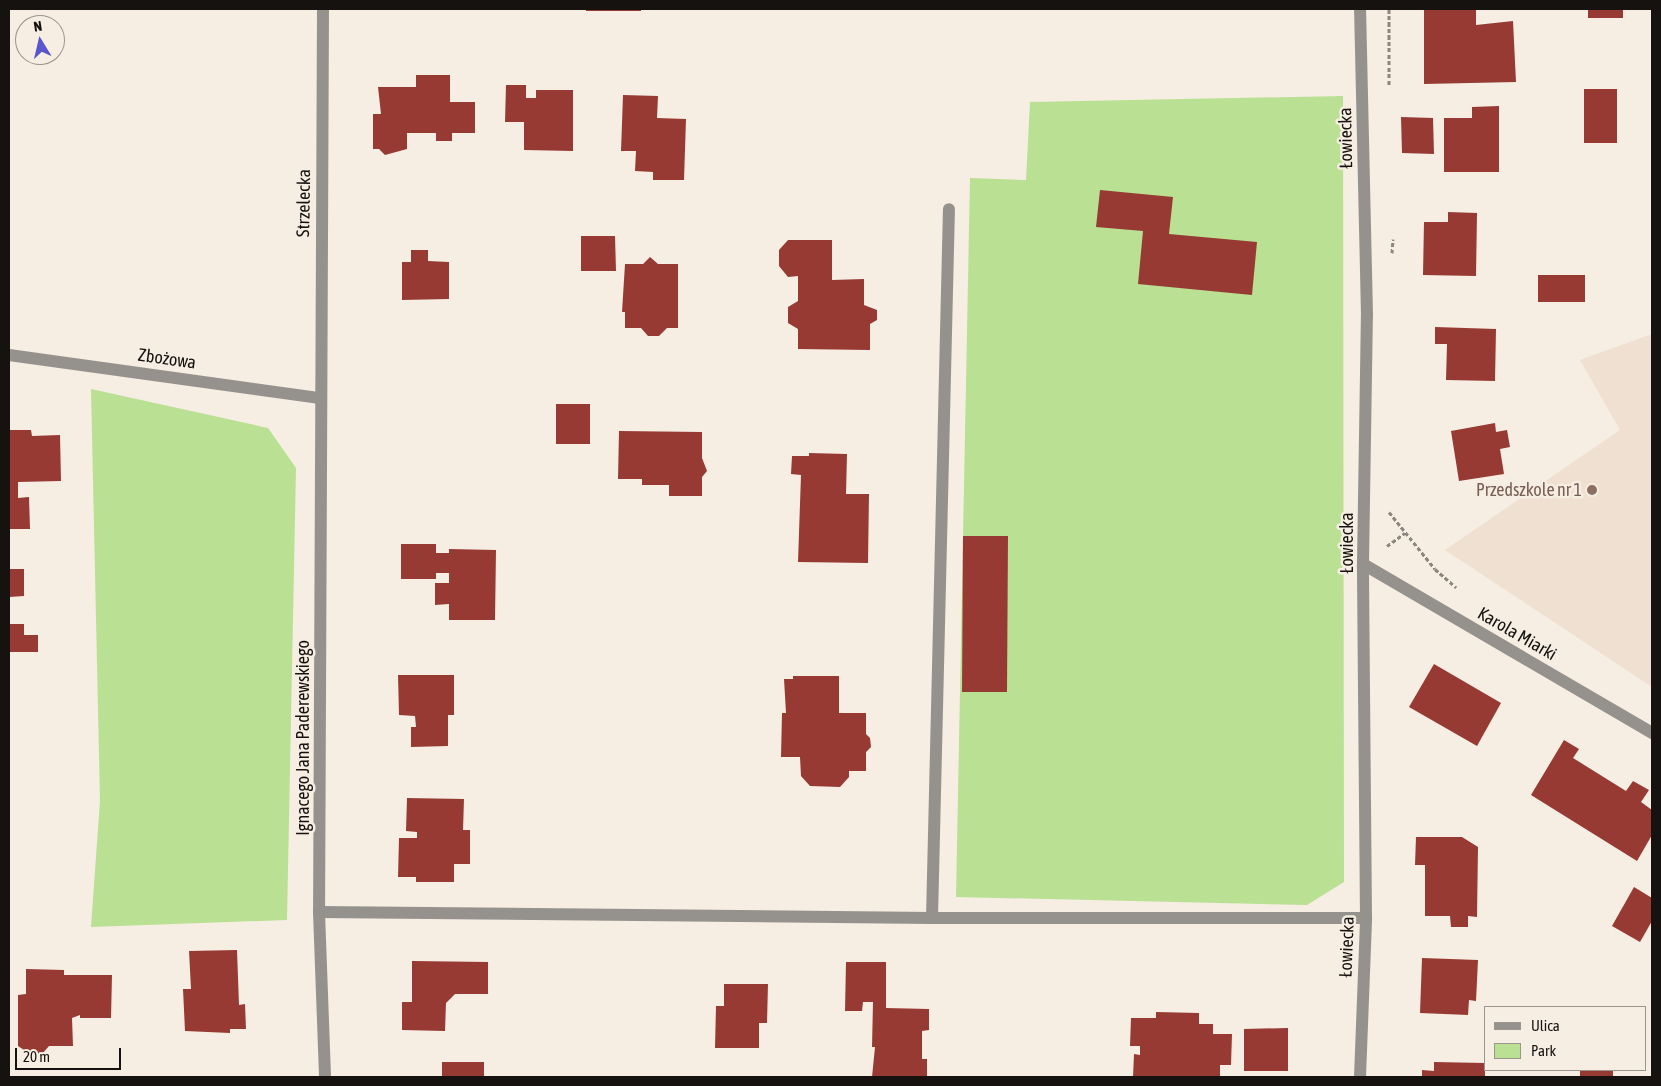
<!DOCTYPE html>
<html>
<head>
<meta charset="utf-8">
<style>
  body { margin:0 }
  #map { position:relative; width:1661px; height:1086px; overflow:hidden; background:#f6ede3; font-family:"Asap Condensed",sans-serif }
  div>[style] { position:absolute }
  .built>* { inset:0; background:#efe0d1 }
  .green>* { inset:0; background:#b9e093 }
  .building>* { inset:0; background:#973a33 }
  .path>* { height:3px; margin-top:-1.5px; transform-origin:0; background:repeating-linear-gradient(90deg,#8c867f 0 4px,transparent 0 6.5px) }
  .minor>* { height:12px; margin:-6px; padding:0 6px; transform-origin:6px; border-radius:6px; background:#95928e }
  .dots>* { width:14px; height:14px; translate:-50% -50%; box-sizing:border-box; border:2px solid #f6ede3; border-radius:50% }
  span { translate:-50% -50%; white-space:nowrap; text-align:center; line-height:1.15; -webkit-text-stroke:5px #f6ede3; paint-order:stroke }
  .street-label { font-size:18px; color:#15120f }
  .education-label { font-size:18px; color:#785e54 }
  .right { translate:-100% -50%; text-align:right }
  .frame { position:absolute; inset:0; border:10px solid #15120f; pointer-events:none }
  .legend { position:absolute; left:1484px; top:1006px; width:162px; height:65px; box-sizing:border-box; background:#f6ede3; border:1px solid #9c958e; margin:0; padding:6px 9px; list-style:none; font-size:15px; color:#15120f }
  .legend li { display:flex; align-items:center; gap:10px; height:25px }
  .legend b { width:25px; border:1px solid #9c958e }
  .north { position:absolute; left:15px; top:15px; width:50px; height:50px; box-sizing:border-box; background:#f6ede3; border:1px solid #9c958e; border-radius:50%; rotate:351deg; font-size:14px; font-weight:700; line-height:20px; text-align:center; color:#15120f }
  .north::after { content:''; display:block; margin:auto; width:18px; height:22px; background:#5856ce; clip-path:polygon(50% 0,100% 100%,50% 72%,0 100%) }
  .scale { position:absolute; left:15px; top:1048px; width:106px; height:22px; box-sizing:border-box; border:2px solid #15120f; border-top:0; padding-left:6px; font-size:15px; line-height:18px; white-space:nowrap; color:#15120f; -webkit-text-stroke:4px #f6ede3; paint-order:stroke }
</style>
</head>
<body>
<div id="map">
  <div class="built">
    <div style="clip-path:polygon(1652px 334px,1652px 687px,1445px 550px,1620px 430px,1580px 360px)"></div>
  </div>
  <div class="green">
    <div style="clip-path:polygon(1343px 96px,1344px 882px,1307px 905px,956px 897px,970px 178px,1026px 180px,1030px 102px)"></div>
    <div style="clip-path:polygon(91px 389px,268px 428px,296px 468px,287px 920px,91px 927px,100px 801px)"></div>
  </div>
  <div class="building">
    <div style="clip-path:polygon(586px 9px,641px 9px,641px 11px,586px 11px)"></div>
    <div style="clip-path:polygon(1424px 9px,1476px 9px,1476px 25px,1513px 21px,1516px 82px,1424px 84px)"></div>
    <div style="clip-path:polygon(1588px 9px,1623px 9px,1623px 18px,1588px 18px)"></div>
    <div style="clip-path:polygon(416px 75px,450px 75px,450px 102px,475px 102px,475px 133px,452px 133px,452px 141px,436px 141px,436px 133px,407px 133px,407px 149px,385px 155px,379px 149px,373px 149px,373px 114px,381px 114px,378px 87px,416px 87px)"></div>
    <div style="clip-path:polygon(506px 85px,526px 85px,526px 98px,536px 98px,536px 90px,573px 90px,573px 151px,524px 150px,524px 122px,505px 122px)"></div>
    <div style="clip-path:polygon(1584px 89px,1617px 89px,1617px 143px,1584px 143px)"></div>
    <div style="clip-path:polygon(623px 95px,658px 96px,657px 118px,686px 119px,684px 180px,653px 180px,653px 172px,635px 171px,636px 151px,621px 151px)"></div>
    <div style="clip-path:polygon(1499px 106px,1499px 172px,1444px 172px,1444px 118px,1472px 118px,1472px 107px)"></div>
    <div style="clip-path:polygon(1401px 117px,1433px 118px,1434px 154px,1402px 153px)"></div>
    <div style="clip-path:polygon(1100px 190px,1173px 197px,1169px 234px,1257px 242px,1252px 295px,1138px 284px,1143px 231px,1096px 227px)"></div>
    <div style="clip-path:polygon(1448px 212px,1477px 213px,1476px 276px,1423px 275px,1424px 222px,1448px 222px)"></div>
    <div style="clip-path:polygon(581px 236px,615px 236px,616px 271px,581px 271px)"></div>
    <div style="clip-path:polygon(788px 240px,832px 240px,832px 280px,864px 279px,864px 305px,877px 310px,877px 320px,870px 324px,870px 350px,798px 349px,798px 329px,788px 323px,788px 307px,798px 301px,798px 276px,788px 277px,779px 266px,779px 250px)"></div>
    <div style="clip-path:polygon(411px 250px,428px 250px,428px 261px,449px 262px,449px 299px,402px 300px,402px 262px,411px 262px)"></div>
    <div style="clip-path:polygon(650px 257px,658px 264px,678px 264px,678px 328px,667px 328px,659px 336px,648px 336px,641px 328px,625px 328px,625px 312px,622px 312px,625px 264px,643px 264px)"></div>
    <div style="clip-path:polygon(1538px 275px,1585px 275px,1585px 302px,1538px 302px)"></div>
    <div style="clip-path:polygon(1435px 327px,1496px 329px,1495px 381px,1446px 380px,1447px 344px,1435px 344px)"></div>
    <div style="clip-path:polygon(556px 404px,590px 404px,590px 444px,556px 444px)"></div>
    <div style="clip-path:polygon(1495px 423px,1496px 432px,1507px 430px,1510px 447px,1500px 449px,1504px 474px,1459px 481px,1451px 431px)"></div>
    <div style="clip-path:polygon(9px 430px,31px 430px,32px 436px,60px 435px,61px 481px,18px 482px,18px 498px,29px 497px,30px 529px,9px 529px)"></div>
    <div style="clip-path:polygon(619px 431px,702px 432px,702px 458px,707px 471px,702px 477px,702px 496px,669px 496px,669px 485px,642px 485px,642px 479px,618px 479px)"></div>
    <div style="clip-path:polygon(809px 453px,847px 454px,846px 494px,869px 494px,868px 563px,798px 562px,801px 475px,791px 474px,792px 456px,809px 456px)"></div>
    <div style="clip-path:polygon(963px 536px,1008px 536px,1007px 692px,962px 692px)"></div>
    <div style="clip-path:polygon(401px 544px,436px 544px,436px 553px,449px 553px,449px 549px,496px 550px,495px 620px,449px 620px,449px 604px,435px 605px,435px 583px,449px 583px,449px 573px,436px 573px,436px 579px,401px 579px)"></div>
    <div style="clip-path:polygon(9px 569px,24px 569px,24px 596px,9px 597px)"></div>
    <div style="clip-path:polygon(9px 624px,24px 624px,24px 635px,38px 635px,38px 652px,9px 652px)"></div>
    <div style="clip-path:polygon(1434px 664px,1501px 703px,1477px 746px,1409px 707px)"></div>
    <div style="clip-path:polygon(398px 675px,454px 675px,454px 715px,448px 715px,448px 746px,411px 747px,411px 727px,416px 727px,415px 716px,399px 715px)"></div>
    <div style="clip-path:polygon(793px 676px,839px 676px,839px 713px,866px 713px,866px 734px,870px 738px,871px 747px,866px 752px,866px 771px,849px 771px,849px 777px,840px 787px,810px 786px,801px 776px,800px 757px,781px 757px,782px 713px,786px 713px,784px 679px,793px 679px)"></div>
    <div style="clip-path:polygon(1564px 740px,1579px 749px,1573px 758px,1626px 791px,1633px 781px,1649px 790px,1641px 802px,1652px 810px,1652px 835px,1637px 861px,1531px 795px)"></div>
    <div style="clip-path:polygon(407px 798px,464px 799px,463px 830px,470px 830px,470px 864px,454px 864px,454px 882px,416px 882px,416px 877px,398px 877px,399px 838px,417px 838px,417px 832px,406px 831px)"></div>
    <div style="clip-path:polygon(1416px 837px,1462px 837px,1478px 847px,1477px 917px,1468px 916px,1468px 927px,1451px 927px,1450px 916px,1425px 916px,1425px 865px,1415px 865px)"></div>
    <div style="clip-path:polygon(1634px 887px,1652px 898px,1652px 921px,1640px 942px,1612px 926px)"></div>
    <div style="clip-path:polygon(237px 950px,239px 1005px,245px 1004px,246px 1029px,230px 1029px,230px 1033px,185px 1031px,183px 989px,191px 989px,189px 951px)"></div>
    <div style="clip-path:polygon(1422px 958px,1478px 960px,1476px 1001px,1469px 1000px,1468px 1015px,1420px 1013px)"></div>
    <div style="clip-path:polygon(412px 961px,488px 962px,488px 994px,455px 994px,446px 1003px,445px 1031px,402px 1030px,402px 1002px,412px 1002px)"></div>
    <div style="clip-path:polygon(846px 962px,886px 962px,886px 1008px,929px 1009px,929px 1030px,922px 1031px,922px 1059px,927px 1059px,927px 1077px,872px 1077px,875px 1047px,872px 1047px,873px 1002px,863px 1002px,862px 1011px,845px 1011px)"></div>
    <div style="clip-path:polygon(26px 969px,64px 970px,64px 975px,112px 975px,111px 1018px,80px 1018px,80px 1015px,72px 1018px,73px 1046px,49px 1046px,42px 1054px,30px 1054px,18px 1046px,18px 995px,26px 994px)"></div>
    <div style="clip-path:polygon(724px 984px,768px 984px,767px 1023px,759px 1023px,759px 1048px,715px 1048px,716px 1006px,724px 1006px)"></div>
    <div style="clip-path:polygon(1156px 1012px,1199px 1013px,1199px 1024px,1213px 1024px,1213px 1034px,1232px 1034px,1231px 1065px,1220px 1065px,1220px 1077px,1133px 1077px,1134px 1054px,1140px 1055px,1140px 1046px,1130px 1046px,1131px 1018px,1156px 1018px)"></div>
    <div style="clip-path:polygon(1288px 1028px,1288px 1071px,1244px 1071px,1244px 1029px)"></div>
    <div style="clip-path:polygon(442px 1062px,484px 1062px,484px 1077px,442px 1077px)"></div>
    <div style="clip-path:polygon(1434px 1062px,1485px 1063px,1485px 1077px,1422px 1077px,1422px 1070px,1434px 1071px)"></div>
    <div style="clip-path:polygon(1580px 1070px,1613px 1070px,1613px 1077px,1580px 1077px)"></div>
  </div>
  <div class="path">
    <div style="left:1389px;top:9px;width:77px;rotate:90deg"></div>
    <div style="left:1392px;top:253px;width:14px;rotate:-86deg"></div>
    <div style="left:1389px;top:512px;width:73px;rotate:51.1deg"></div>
    <div style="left:1435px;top:569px;width:28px;rotate:41deg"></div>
    <div style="left:1387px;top:546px;width:22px;rotate:-36deg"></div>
  </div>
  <div class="minor">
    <div style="left:323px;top:9px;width:903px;rotate:90.25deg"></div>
    <div style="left:319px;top:912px;width:165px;rotate:87.9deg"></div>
    <div style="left:9px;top:355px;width:314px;rotate:7.9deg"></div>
    <div style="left:1363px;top:564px;width:335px;rotate:30.3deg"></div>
    <div style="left:319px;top:912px;width:613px;rotate:0.56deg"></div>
    <div style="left:932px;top:918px;width:434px"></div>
    <div style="left:932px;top:918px;width:709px;rotate:-88.63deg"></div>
    <div style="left:1360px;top:1077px;width:159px;rotate:-87.8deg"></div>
    <div style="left:1366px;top:918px;width:354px;rotate:-90.5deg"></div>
    <div style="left:1363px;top:564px;width:249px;rotate:-89.1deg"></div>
    <div style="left:1367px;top:315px;width:306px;rotate:-91.3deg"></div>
  </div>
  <div class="dots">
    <div style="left:1592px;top:490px;background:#8d6e63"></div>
  </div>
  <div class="street-label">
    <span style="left:1346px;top:138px;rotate:-91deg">Łowiecka</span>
    <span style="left:304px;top:203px;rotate:-89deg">Strzelecka</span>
    <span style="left:167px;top:359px;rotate:8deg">Zbożowa</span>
    <span style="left:1347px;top:543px;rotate:-90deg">Łowiecka</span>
    <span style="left:1517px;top:634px;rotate:30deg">Karola Miarki</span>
    <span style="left:303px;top:738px;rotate:-90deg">Ignacego Jana Paderewskiego</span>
    <span style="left:1347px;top:947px;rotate:-88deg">Łowiecka</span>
  </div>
  <div class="education-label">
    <span class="right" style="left:1582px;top:490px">Przedszkole nr 1</span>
  </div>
  <div class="frame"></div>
  <ul class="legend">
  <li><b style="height:6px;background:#95928e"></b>Ulica</li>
  <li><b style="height:14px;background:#b9e093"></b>Park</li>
  </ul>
  <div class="north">N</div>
  <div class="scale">20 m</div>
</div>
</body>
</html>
